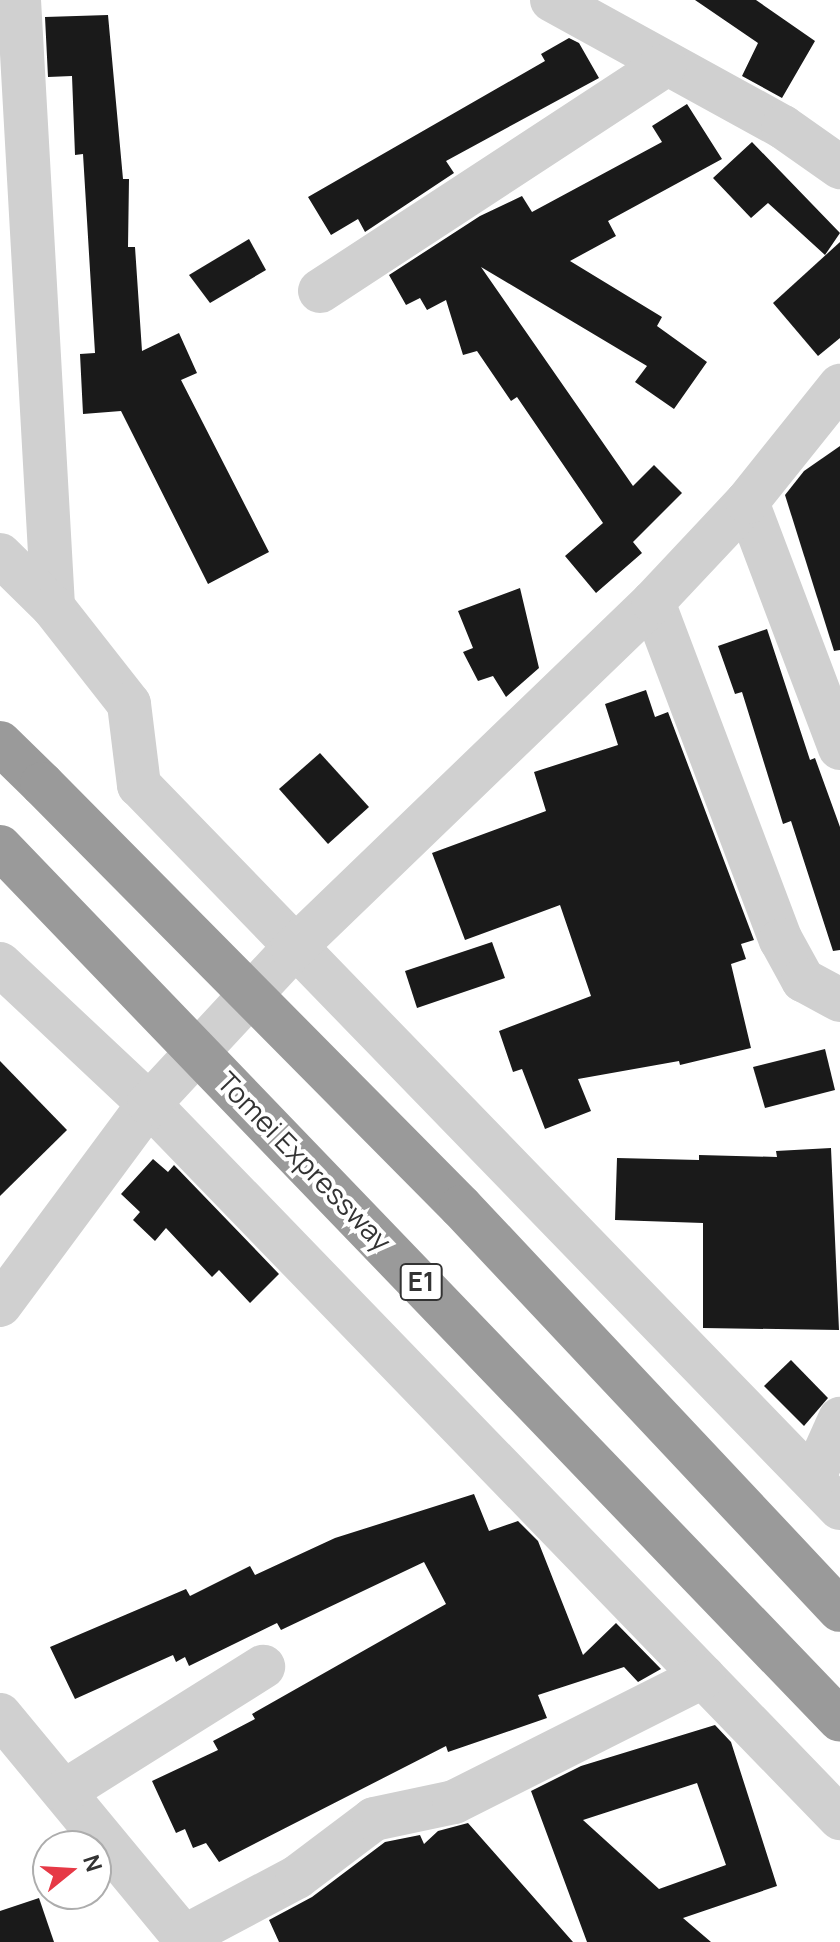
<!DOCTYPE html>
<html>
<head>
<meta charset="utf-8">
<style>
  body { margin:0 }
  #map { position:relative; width:840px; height:1942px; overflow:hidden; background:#fff; font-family:Manrope,sans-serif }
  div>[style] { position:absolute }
  .building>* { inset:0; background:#1a1a1a }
  .minor>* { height:44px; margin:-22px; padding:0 22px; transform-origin:22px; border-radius:22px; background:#d0d0d0 }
  .motorway>* { height:44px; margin:-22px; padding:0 22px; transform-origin:22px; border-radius:22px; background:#9a9a9a }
  .motorway-bridge>* { height:44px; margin:-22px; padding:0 22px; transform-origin:22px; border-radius:22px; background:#9a9a9a }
  span { translate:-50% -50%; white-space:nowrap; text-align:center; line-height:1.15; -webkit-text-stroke:8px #fff; paint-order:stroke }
  .shield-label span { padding:2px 6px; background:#fff; border:2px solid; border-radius:6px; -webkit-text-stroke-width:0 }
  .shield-label { font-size:26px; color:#333; font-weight:700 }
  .street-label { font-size:28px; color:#333 }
  .north { position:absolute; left:32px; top:1830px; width:80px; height:80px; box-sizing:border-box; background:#fff; border:2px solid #adadad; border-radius:50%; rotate:72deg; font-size:22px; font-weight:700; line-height:32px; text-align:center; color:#333 }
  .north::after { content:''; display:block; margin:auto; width:28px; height:36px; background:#e63946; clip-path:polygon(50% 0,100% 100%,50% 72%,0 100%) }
</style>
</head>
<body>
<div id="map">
  <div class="building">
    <div style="clip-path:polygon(695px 0,756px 0,815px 41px,782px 98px,742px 76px,758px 43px)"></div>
    <div style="clip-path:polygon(108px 15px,123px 179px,129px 179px,128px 247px,135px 247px,142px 351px,179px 333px,197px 373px,181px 380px,269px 552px,208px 584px,121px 411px,83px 414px,80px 354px,95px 353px,83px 154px,75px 155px,72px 76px,48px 77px,45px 17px)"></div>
    <div style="clip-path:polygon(569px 38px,579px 43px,599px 78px,446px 161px,454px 173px,365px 232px,358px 219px,331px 235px,308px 197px,545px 61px,541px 54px)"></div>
    <div style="clip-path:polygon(687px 104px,722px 159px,608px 221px,616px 236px,570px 261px,662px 317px,657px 326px,707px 362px,674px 409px,635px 382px,647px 366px,481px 267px,633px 486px,654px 465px,682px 493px,633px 542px,642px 553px,596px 593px,565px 556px,603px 523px,517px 397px,511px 401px,477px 351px,463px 355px,446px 300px,427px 310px,420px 298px,406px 305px,389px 275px,480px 216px,522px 196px,532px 212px,662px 142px,652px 126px)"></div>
    <div style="clip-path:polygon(752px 142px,840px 233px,825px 255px,768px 203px,751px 218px,713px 178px)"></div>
    <div style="clip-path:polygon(249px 239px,266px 270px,210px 303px,189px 275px)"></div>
    <div style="clip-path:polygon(840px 242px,840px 338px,818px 356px,773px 303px)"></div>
    <div style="clip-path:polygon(840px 446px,840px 650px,834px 651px,785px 495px,804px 471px)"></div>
    <div style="clip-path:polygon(520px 588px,539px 668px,506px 697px,493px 676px,478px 681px,463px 652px,473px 648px,458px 611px)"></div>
    <div style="clip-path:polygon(767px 629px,810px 760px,815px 758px,840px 827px,840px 950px,833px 951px,791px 821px,783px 824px,742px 692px,735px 694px,718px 646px)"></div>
    <div style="clip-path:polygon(646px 690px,655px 717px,668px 712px,754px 940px,741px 944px,746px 959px,731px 964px,751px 1048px,680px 1065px,679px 1061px,578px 1079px,591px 1111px,545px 1129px,522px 1069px,513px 1072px,499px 1031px,591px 996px,560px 905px,465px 940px,432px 853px,546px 811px,534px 772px,618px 745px,605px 704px)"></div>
    <div style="clip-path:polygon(320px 753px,369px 807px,328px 844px,279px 789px)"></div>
    <div style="clip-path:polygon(492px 942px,505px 978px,417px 1008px,405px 971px)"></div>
    <div style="clip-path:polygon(825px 1049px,835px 1090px,765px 1108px,753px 1067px)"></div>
    <div style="clip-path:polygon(0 1061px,67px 1130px,0 1196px)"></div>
    <div style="clip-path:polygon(831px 1148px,839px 1330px,703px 1328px,703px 1223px,615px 1220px,617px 1158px,699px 1160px,699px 1155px,777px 1157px,776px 1151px)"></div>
    <div style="clip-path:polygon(153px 1159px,168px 1172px,174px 1165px,279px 1274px,250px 1303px,219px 1270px,212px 1277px,166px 1228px,155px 1241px,133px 1220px,140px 1212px,121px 1194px)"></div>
    <div style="clip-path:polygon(791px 1360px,828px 1398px,804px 1426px,764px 1386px)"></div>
    <div style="clip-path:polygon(474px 1494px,489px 1531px,518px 1521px,538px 1541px,583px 1655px,616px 1623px,661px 1669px,638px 1682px,624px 1667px,538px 1695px,547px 1718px,448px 1752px,446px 1746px,219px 1862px,206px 1843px,193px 1848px,185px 1829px,176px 1833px,152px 1781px,218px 1750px,213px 1741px,255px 1719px,252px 1714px,446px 1604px,424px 1562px,281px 1630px,277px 1623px,189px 1666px,185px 1657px,176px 1662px,173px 1655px,75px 1699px,50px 1647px,186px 1589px,190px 1596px,250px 1566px,255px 1575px,335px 1538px)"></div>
    <div style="clip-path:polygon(evenodd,715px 1725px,731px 1742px,777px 1886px,683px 1918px,711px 1942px,587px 1942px,531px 1791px,581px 1766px,715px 1725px,697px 1783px,726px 1865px,659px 1889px,583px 1820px,697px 1783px)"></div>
    <div style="clip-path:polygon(468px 1823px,573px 1942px,279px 1942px,269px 1920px,312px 1897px,385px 1842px,420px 1835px,424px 1844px,438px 1831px)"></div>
    <div style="clip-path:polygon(39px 1898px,54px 1942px,0 1942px,0 1911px)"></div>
  </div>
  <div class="minor">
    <div style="left:19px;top:0;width:608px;rotate:86.79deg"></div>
    <div style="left:552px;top:0;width:264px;rotate:28.8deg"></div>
    <div style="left:783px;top:127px;width:70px;rotate:35.1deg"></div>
    <div style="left:320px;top:291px;width:412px;rotate:-33.2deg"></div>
    <div style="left:747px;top:502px;width:263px;rotate:69.3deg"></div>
    <div style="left:0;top:555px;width:74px;rotate:44.5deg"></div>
    <div style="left:53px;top:607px;width:123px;rotate:51.9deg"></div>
    <div style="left:129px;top:704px;width:82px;rotate:83deg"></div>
    <div style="left:139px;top:785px;width:1007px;rotate:45.89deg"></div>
    <div style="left:653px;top:602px;width:361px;rotate:69.3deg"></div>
    <div style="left:781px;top:940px;width:46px;rotate:61.2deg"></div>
    <div style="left:803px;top:980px;width:42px;rotate:28.4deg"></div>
    <div style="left:0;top:964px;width:204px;rotate:43.2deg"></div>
    <div style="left:149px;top:1104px;width:994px;rotate:45.94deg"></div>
    <div style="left:0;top:1305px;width:250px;rotate:-53.5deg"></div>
    <div style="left:149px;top:1104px;width:212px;rotate:-47.1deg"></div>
    <div style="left:293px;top:949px;width:500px;rotate:-43.95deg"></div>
    <div style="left:653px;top:602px;width:137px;rotate:-46.8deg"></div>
    <div style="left:747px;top:502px;width:149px;rotate:-51.3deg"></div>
    <div style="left:813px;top:1479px;width:66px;rotate:-65.8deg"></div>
    <div style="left:0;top:1715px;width:295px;rotate:50.4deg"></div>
    <div style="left:65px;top:1791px;width:234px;rotate:-32.1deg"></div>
    <div style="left:186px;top:1936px;width:126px;rotate:-28deg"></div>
    <div style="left:297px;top:1877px;width:96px;rotate:-37deg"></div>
    <div style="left:374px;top:1819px;width:82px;rotate:-12deg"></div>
    <div style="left:454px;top:1802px;width:279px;rotate:-26.7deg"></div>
  </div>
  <div class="motorway">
    <div style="left:0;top:743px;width:59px;rotate:44.3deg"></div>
  </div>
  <div class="motorway-bridge">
    <div style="left:42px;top:784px;width:595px;rotate:45.27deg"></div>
    <div style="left:461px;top:1207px;width:553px;rotate:46.76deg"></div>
    <div style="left:0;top:847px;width:1211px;rotate:46.1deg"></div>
  </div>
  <div class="shield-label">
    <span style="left:421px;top:1282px">E1</span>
  </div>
  <div class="street-label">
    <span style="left:305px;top:1161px;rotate:46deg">Tomei Expressway</span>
  </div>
  <div class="north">N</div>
</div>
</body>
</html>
